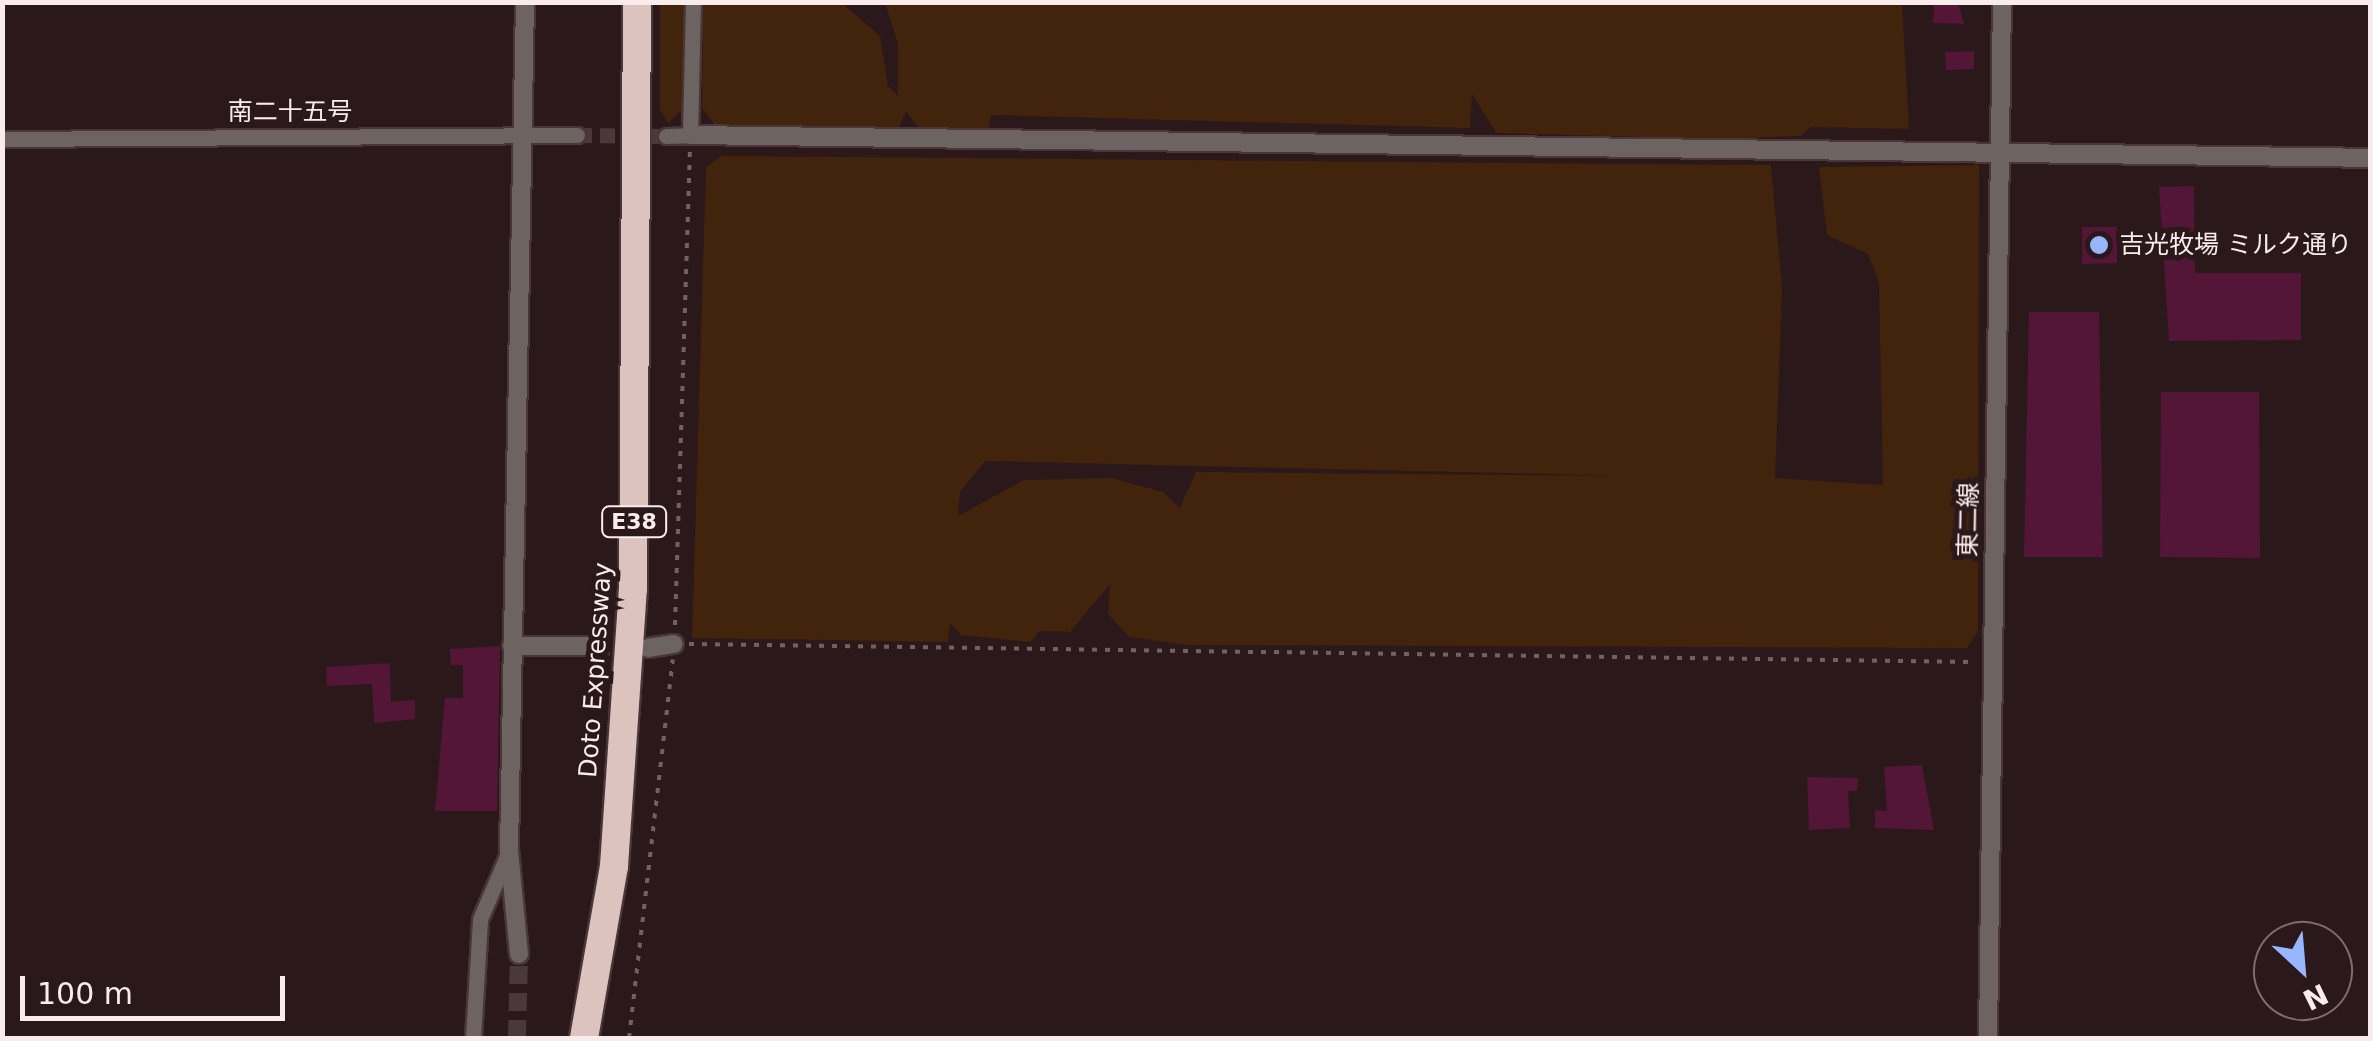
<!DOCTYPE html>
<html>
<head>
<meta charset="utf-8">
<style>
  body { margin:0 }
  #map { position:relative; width:2373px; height:1041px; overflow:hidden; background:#2b181b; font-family:"DejaVu Sans","Noto Sans JP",sans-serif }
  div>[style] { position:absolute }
  .green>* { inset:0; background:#42230c }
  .building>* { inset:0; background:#531637 }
  .minor-tunnel>* { height:15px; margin-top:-7.5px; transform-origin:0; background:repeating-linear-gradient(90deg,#4a383a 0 15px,transparent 0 23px) }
  .tertiary-tunnel>* { height:18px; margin-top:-9px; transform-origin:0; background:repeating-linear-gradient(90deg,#4a383a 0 18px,transparent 0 27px) }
  .path>* { height:4px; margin-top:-2px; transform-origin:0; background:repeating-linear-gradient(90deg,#726063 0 5px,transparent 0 13px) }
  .roads { filter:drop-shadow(2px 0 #483638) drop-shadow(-2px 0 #483638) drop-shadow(0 2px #483638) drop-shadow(0 -2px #483638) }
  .minor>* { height:15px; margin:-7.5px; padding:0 7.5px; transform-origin:7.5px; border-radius:7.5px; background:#6d6360 }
  .tertiary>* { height:18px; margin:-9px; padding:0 9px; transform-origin:9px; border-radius:9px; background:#6d6360 }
  .motorway>* { height:28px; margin:-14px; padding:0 14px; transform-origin:14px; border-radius:14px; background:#ddc3bd }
  .dots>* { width:28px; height:28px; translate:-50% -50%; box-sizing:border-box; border:5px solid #2b181b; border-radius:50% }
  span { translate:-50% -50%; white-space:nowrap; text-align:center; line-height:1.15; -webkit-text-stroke:10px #2b181b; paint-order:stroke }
  .shield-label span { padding:2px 8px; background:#2b181b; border:2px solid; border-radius:8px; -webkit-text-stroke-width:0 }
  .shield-label { font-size:22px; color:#faeced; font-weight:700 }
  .street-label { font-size:25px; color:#faeced }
  .poi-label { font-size:25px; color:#faeced }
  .left { translate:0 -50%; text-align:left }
  .frame { position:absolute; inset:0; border:5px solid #faeced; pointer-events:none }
  .north { position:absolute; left:2253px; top:921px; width:100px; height:100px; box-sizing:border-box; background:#2b181b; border:2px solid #7e6d6f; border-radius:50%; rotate:154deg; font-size:28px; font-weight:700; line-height:40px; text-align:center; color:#faeced }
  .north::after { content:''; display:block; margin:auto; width:35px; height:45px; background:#98b6fd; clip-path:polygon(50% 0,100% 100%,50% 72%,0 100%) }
  .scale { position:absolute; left:20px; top:976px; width:265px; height:45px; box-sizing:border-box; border:5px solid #faeced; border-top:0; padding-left:12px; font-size:30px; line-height:35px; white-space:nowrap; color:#faeced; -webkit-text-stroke:8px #2b181b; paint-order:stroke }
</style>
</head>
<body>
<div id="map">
  <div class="green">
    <div style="clip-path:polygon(660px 3px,684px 3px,682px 110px,668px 123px,660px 110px)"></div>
    <div style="clip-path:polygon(703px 3px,842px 3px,880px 36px,888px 86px,898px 96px,898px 43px,885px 3px,1902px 3px,1909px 129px,1811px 127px,1801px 136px,1715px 139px,1496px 133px,1472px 94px,1470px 128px,991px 115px,988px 130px,918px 127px,906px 111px,896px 134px,718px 129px,702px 108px)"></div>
    <div style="clip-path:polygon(evenodd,721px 156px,1771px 165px,1782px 289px,1775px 478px,1883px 485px,1879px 282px,1868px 254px,1827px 235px,1819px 167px,1979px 165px,1978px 631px,1967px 648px,1187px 645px,1129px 637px,1108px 614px,1110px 584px,1070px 632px,1039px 631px,1031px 642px,961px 635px,950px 623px,948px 642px,692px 638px,706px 167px,721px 156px,985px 461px,1630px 476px,1196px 472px,1180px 508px,1163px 492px,1111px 478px,1024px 480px,958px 516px,960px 492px,985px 461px)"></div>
  </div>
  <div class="building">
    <div style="clip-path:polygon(1934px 2px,1958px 2px,1964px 24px,1933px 23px)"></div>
    <div style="clip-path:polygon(1974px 51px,1974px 69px,1946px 70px,1945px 52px)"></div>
    <div style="clip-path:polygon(2194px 186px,2195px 273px,2301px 273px,2301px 340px,2169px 341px,2159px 187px)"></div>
    <div style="clip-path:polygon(2082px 227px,2117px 227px,2117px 263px,2082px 264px)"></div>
    <div style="clip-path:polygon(2029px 312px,2099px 312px,2103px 557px,2024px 557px)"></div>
    <div style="clip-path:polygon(2161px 392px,2259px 392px,2260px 558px,2160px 557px)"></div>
    <div style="clip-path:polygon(500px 646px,497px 811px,435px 811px,445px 698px,463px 698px,463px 665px,451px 665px,450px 649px)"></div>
    <div style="clip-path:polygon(390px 663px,391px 702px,415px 700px,415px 719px,374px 723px,372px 684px,327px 686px,326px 667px)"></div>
    <div style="clip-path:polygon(1922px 765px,1934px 830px,1875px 828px,1875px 810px,1887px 811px,1884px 767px)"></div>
    <div style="clip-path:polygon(1807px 777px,1858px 778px,1857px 791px,1848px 791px,1850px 828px,1809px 830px)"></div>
  </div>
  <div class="minor-tunnel">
    <div style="left:577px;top:135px;width:89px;rotate:0.6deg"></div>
  </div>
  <div class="tertiary-tunnel">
    <div style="left:592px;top:646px;width:46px;rotate:2.5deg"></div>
    <div style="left:517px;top:1038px;width:84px;rotate:-88.6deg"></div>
  </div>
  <div class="path">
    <div style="left:675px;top:625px;width:475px;rotate:-88.2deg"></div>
    <div style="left:689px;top:644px;width:1285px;rotate:0.8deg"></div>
    <div style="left:629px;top:1038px;width:381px;rotate:-83.4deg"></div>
  </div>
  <div class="roads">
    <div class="minor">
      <div style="left:666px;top:136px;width:24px;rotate:-2deg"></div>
      <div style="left:690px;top:135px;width:133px;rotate:-88.7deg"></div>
      <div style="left:2px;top:139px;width:575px;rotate:-0.4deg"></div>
      <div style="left:473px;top:1038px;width:119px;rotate:-86.6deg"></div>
      <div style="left:480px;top:919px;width:71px;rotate:-66.7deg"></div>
    </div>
    <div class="tertiary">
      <div style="left:690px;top:135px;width:1680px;rotate:0.78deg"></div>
      <div style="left:512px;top:646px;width:80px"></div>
      <div style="left:648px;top:648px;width:26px;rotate:-9deg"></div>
      <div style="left:519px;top:954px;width:104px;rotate:-95.5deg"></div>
      <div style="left:509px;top:850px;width:848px;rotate:-88.92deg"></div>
      <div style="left:1988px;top:1038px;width:1036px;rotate:-89.23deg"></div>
    </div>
    <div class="motorway">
      <div style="left:584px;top:1038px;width:175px;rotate:-80.1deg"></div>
      <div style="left:614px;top:866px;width:278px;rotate:-86.1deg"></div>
      <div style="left:633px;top:589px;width:587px;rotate:-89.61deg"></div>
    </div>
  </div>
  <div class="dots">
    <div style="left:2099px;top:245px;background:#98b6fd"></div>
  </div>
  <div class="shield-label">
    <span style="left:634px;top:522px">E38</span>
  </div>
  <div class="street-label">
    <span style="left:290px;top:112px">南二十五号</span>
    <span style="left:1969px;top:520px;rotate:-89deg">東二線</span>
    <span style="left:596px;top:670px;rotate:-86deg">Doto Expressway</span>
  </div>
  <div class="poi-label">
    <span class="left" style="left:2119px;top:245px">吉光牧場 ミルク通り</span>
  </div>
  <div class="frame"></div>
  <div class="north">N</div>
  <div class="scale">100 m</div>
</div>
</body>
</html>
